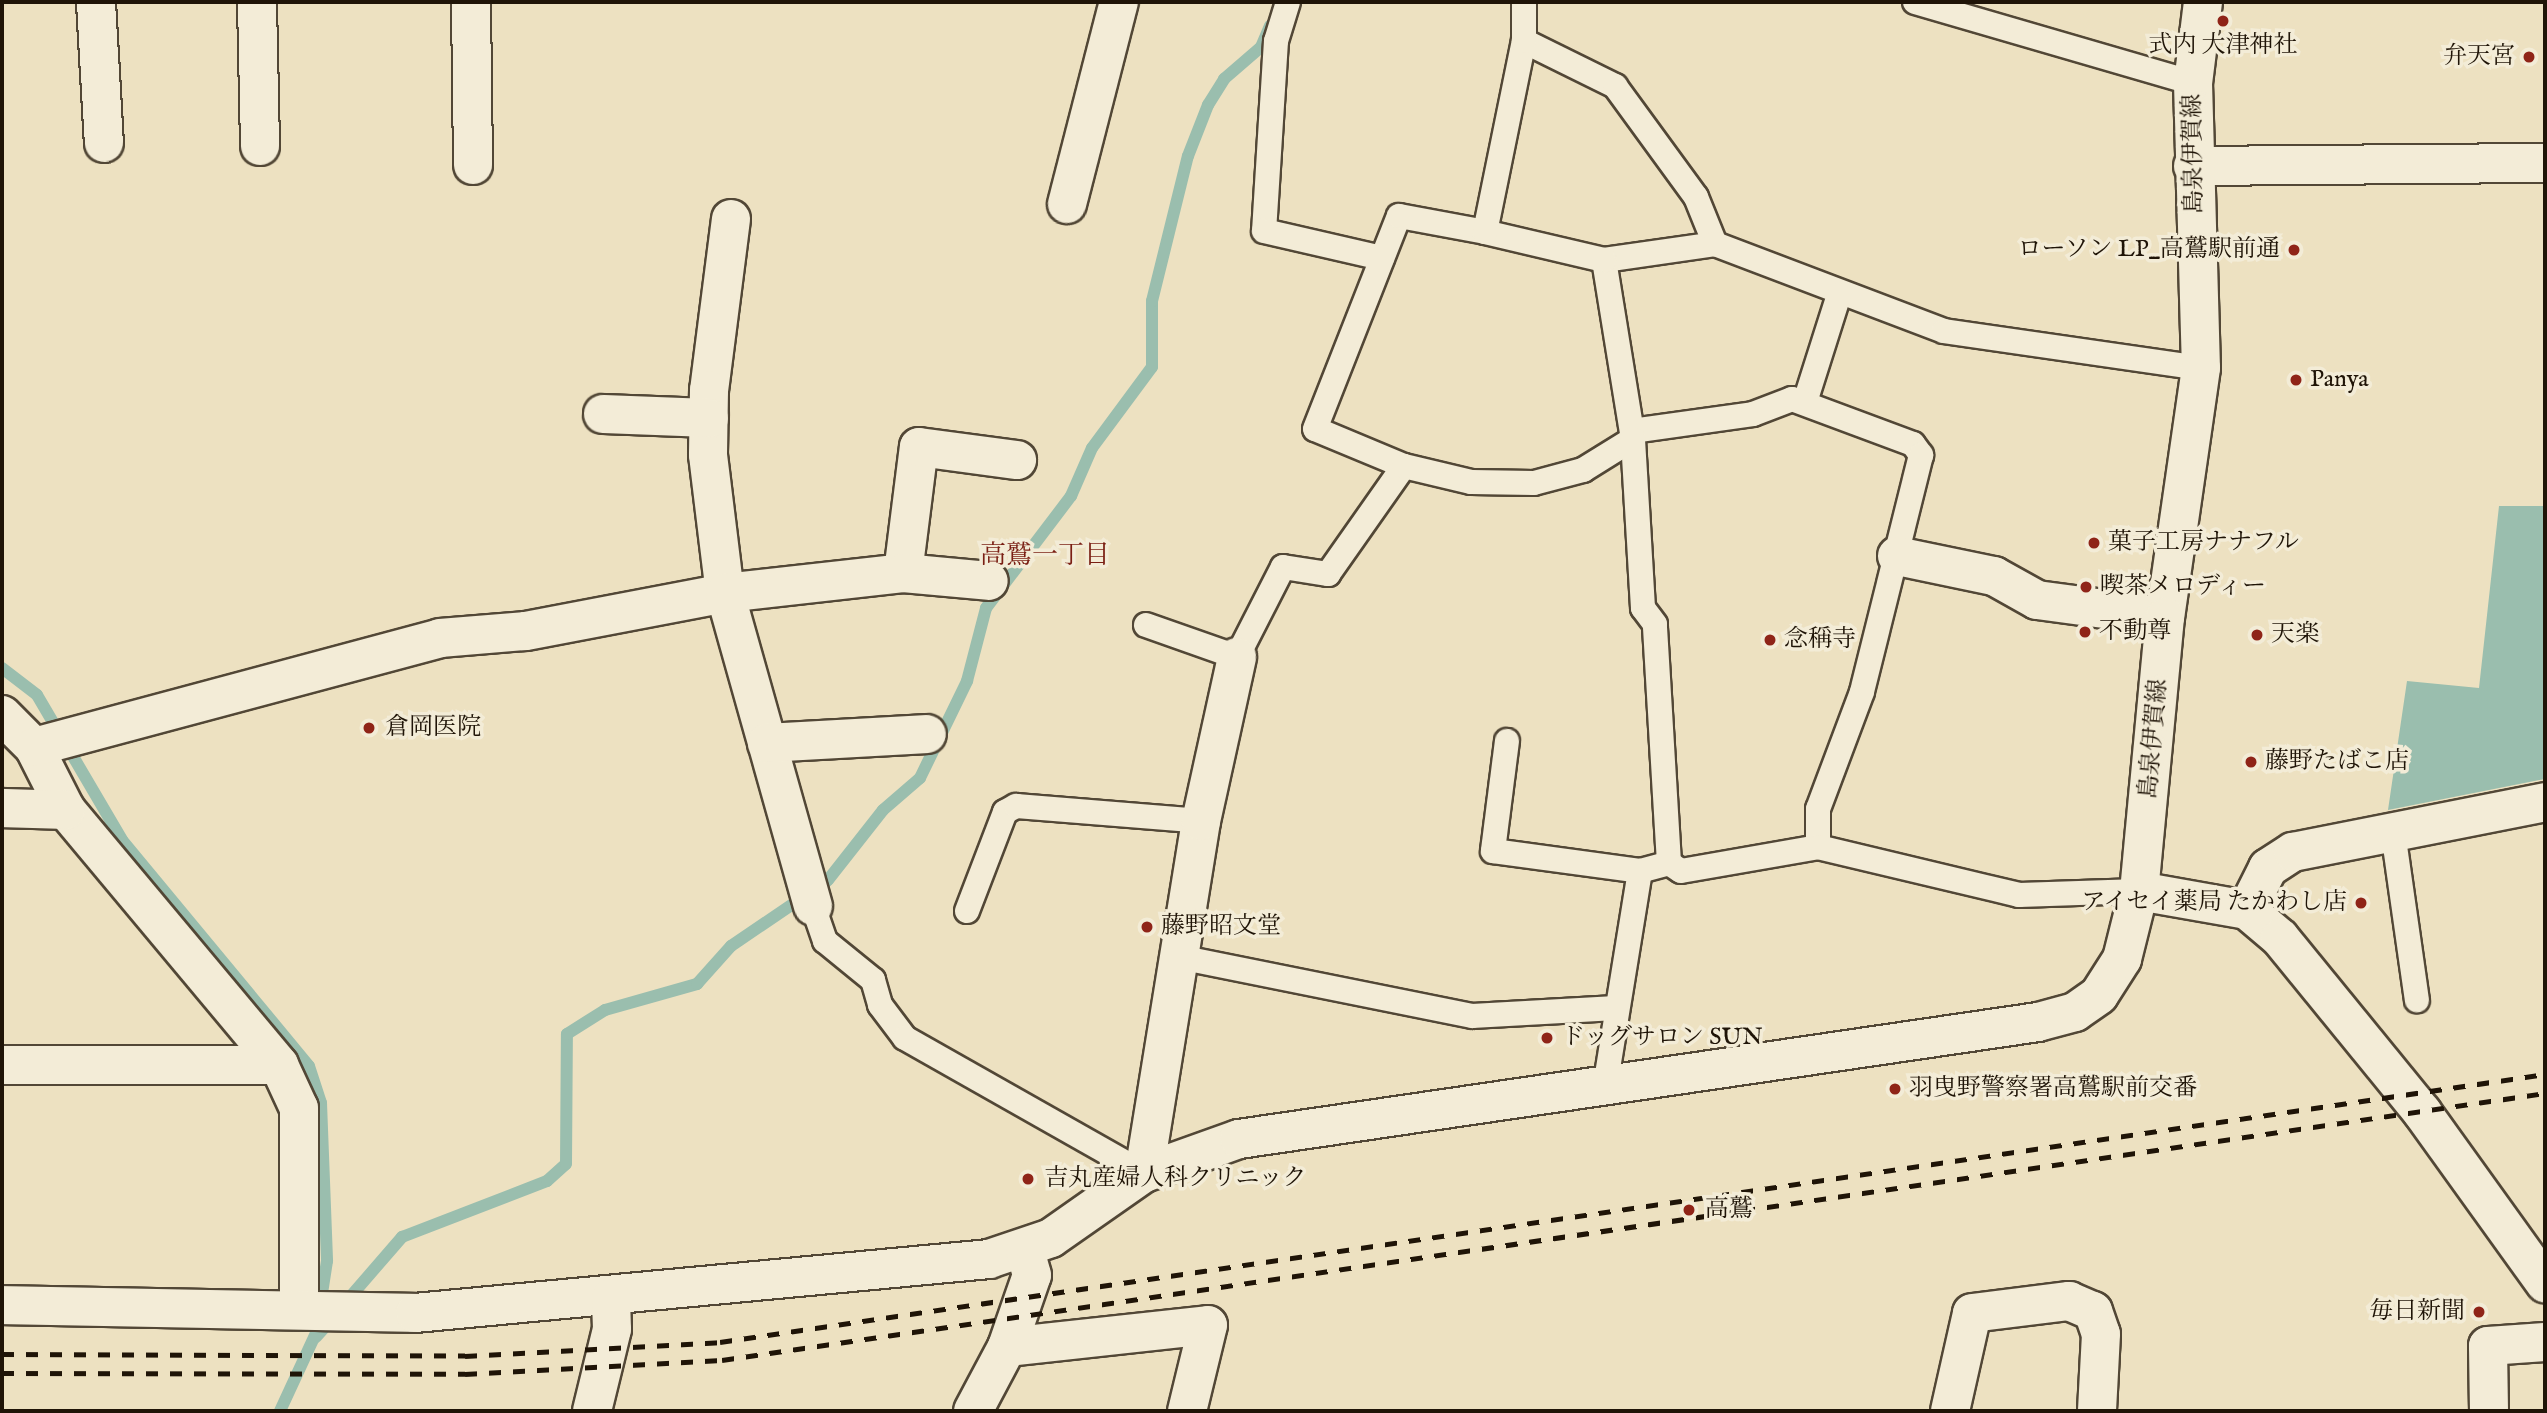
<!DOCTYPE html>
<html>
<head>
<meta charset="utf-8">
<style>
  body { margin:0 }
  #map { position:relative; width:2547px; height:1413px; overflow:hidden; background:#ede1c1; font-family:"IM FELL English","Noto Serif JP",serif }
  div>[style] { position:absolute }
  .water>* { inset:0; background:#9abeae }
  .stream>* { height:12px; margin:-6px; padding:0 6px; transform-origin:6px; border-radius:6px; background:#9abeae }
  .roads { filter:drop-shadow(2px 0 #524736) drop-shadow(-2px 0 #524736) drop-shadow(0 2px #524736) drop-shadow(0 -2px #524736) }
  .service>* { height:24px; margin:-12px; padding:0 12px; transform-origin:12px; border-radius:12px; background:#f3ecd7 }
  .minor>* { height:38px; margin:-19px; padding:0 19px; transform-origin:19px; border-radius:19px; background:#f3ecd7 }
  .tertiary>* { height:38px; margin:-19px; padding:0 19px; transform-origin:19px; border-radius:19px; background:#f3ecd7 }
  .secondary>* { height:38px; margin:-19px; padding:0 19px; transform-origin:19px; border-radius:19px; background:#f3ecd7 }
  .rail>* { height:5px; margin-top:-2.5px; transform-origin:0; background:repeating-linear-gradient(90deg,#1f1407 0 12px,transparent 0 24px) }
  .dots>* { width:19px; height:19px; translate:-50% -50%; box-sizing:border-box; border:4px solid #f3ecd7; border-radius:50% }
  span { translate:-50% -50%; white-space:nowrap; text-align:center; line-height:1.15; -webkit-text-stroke:7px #f3ecd7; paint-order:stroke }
  .poi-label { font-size:24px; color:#1f1407 }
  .right { translate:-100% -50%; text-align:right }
  .left { translate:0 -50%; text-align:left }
  .street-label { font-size:24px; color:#1f1407 }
  .neighbourhood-label { font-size:26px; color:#7a1f14 }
  .frame { position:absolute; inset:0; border:4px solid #1f1407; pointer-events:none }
</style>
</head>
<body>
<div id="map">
  <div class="water">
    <div style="clip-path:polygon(2499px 506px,2545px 506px,2545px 779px,2388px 810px,2407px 681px,2479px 688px)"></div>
  </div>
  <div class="stream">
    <div style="left:2px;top:668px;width:44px;rotate:37.6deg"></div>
    <div style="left:37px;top:695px;width:168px;rotate:59.6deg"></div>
    <div style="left:122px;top:840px;width:293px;rotate:50.4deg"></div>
    <div style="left:309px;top:1066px;width:39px;rotate:72deg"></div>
    <div style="left:321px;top:1103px;width:158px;rotate:87.8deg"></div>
    <div style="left:327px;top:1261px;width:46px;rotate:98.8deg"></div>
    <div style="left:344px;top:1304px;width:89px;rotate:-49.1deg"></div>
    <div style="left:402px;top:1237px;width:155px;rotate:-21.1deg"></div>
    <div style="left:547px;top:1181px;width:25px;rotate:-42deg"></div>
    <div style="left:566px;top:1164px;width:130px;rotate:-89.6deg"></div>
    <div style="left:567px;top:1034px;width:45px;rotate:-32.3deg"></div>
    <div style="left:605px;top:1010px;width:96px;rotate:-15.8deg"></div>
    <div style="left:697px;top:984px;width:51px;rotate:-48.2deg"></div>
    <div style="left:731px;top:946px;width:117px;rotate:-34.2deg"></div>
    <div style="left:828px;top:880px;width:89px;rotate:-51.8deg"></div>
    <div style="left:883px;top:810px;width:49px;rotate:-40.9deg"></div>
    <div style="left:920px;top:778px;width:108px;rotate:-64.1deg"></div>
    <div style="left:967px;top:681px;width:75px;rotate:-75.4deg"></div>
    <div style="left:986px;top:608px;width:141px;rotate:-52.8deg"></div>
    <div style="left:1071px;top:496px;width:52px;rotate:-66.4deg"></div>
    <div style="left:1092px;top:448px;width:101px;rotate:-53.5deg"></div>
    <div style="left:1152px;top:367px;width:66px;rotate:-90deg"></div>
    <div style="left:1152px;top:301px;width:149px;rotate:-76.1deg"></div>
    <div style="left:1188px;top:156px;width:55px;rotate:-68.6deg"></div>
    <div style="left:1208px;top:105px;width:31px;rotate:-58deg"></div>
    <div style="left:1224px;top:79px;width:49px;rotate:-40.9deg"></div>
    <div style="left:1261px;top:47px;width:23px;rotate:-67deg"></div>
    <div style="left:316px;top:1337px;width:25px;rotate:-48deg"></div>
    <div style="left:280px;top:1411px;width:88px;rotate:-65.2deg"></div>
  </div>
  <div class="roads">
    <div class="service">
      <div style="left:1288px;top:2px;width:41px;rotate:107.1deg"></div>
      <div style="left:1276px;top:41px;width:190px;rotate:93.6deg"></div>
      <div style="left:1264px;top:231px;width:121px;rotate:12.9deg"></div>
      <div style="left:1915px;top:2px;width:290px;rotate:16.2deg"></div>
      <div style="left:1524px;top:41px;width:102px;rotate:26.3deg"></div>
      <div style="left:1615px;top:86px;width:137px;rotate:53.9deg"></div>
      <div style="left:1696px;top:197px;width:51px;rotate:68deg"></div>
      <div style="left:1604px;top:260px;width:112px;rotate:-8.2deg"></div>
      <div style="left:1715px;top:244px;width:245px;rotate:20.8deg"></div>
      <div style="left:1944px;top:331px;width:260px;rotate:8.2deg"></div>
      <div style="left:1805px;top:402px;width:112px;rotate:-72.4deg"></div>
      <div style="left:1632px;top:431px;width:122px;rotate:-8deg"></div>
      <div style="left:1753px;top:414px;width:42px;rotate:-21deg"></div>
      <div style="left:1792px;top:399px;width:129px;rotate:20.4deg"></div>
      <div style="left:1913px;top:444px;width:14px;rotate:54deg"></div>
      <div style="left:1921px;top:455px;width:244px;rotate:104deg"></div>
      <div style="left:1862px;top:692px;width:125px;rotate:110.6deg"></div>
      <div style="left:1818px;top:809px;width:38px;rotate:90deg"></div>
      <div style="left:1404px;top:466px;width:96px;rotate:-157.4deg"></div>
      <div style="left:1315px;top:429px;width:229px;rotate:-68.5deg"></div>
      <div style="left:1399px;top:216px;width:87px;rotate:10.5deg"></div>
      <div style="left:1146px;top:625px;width:96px;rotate:19.4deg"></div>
      <div style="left:1237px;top:657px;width:101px;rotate:-62.9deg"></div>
      <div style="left:1283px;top:567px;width:46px;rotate:8.8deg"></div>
      <div style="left:1328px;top:574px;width:132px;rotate:-54.9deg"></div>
      <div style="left:1404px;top:466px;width:69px;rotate:13.4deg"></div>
      <div style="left:1471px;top:482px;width:63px;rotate:0.9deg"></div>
      <div style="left:1534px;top:483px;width:51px;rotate:-14.9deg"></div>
      <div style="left:1583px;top:470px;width:59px;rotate:-31.8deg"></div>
      <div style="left:1633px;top:439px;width:181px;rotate:-99.2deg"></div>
      <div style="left:1604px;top:260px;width:122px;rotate:-166.8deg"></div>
      <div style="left:1485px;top:232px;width:195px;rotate:-78.5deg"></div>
      <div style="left:1524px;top:41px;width:39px;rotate:-90deg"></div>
      <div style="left:1507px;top:741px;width:111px;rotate:97.3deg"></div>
      <div style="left:1493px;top:851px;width:148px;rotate:7.7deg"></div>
      <div style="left:2393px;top:832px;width:170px;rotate:81.9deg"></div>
      <div style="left:1669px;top:863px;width:14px;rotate:34deg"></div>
      <div style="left:1681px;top:871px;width:139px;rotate:-9.9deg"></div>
      <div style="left:1818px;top:847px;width:207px;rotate:13.4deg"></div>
      <div style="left:2019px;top:895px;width:120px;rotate:-1.9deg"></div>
      <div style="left:813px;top:906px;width:37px;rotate:71deg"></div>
      <div style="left:825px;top:941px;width:62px;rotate:39.1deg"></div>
      <div style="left:873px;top:980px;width:26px;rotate:74deg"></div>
      <div style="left:880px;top:1005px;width:41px;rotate:52.9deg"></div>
      <div style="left:905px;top:1038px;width:274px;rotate:29.5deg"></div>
      <div style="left:967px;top:911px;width:106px;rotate:-69deg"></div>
      <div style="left:1005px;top:812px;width:13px;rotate:-29deg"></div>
      <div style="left:1016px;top:806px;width:186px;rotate:4.6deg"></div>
      <div style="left:1184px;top:958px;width:294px;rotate:11.4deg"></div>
      <div style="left:1472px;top:1016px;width:144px;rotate:-3.2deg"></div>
      <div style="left:1605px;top:1087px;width:219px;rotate:-80.8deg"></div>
      <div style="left:1640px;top:871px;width:30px;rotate:-15deg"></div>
      <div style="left:1669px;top:863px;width:239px;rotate:-93.4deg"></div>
      <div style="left:1655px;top:624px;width:20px;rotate:-127deg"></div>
      <div style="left:1643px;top:608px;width:169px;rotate:-93.4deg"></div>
    </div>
    <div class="minor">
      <div style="left:96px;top:2px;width:141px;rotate:86.8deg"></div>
      <div style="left:257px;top:2px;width:144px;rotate:88.8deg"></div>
      <div style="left:471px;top:2px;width:163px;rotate:89.3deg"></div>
      <div style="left:2193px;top:166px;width:352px;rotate:-0.5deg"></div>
      <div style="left:1067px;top:204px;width:209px;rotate:-75.6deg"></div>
      <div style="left:731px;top:219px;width:172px;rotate:97.3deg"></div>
      <div style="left:709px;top:390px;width:65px;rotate:90.9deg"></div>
      <div style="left:708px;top:455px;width:139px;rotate:83deg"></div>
      <div style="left:725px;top:593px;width:325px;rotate:74.3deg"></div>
      <div style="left:603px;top:414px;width:106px;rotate:2.2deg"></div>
      <div style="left:1897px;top:556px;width:99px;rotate:11.7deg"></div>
      <div style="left:1994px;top:576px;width:49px;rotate:29.2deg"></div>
      <div style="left:2037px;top:600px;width:129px;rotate:7.6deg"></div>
      <div style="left:903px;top:573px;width:127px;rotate:-82.8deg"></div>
      <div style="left:919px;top:447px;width:99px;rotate:7.6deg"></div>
      <div style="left:2px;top:715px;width:45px;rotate:45deg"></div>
      <div style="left:34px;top:747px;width:71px;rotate:63.1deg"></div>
      <div style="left:66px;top:810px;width:332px;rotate:50.1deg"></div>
      <div style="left:279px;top:1065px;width:47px;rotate:65.1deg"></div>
      <div style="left:299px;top:1108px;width:200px;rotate:90deg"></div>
      <div style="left:767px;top:743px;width:160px;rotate:-3.2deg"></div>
      <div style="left:34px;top:747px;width:420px;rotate:-15deg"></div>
      <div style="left:440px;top:638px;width:86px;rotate:-4.7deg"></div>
      <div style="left:526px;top:631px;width:203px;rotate:-10.8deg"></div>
      <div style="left:725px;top:593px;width:179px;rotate:-6.4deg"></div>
      <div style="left:903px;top:573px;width:86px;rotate:5.3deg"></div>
      <div style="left:2px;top:808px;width:64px;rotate:1.8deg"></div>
      <div style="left:2247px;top:910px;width:47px;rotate:-63.4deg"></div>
      <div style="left:2268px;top:868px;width:30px;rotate:-33deg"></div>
      <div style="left:2293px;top:852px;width:257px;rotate:-11.2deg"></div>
      <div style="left:2px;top:1065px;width:277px"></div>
      <div style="left:2px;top:1305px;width:413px;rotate:1.1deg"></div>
      <div style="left:415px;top:1313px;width:577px;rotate:-5.37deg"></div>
      <div style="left:989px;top:1259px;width:65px;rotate:-18.7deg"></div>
      <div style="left:1051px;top:1238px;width:113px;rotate:-35deg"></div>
      <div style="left:1144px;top:1173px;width:357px;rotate:-80.8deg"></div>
      <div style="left:1201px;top:821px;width:168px;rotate:-77.6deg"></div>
      <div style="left:1007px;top:1347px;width:202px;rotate:-6.2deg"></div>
      <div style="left:1208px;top:1325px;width:89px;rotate:103.7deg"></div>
      <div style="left:592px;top:1411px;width:84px;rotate:-76.3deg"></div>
      <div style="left:612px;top:1329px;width:31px;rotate:-92deg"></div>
      <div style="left:973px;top:1411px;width:72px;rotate:-62deg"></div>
      <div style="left:1007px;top:1347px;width:76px;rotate:-70.9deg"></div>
      <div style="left:1032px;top:1275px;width:25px;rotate:-106deg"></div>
      <div style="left:1950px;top:1411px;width:100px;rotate:-77.3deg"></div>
      <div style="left:1972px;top:1313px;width:98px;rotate:-7.1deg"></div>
      <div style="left:2069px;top:1301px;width:26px;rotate:23deg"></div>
      <div style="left:2093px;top:1311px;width:24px;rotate:71deg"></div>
      <div style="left:2101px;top:1334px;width:77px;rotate:93deg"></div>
      <div style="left:2489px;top:1411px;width:65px;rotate:-90.9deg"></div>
      <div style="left:2488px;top:1346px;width:57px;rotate:-4deg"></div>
    </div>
    <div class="tertiary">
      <div style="left:1144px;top:1173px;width:101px;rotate:-19.7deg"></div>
      <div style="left:1239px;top:1139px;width:808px;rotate:-8.33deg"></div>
      <div style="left:2038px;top:1022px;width:38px;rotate:-15deg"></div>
      <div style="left:2075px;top:1012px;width:29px;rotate:-35deg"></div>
      <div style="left:2099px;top:995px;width:43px;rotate:-57.4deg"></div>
      <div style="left:2122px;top:959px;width:70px;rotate:-76deg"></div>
    </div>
    <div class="secondary">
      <div style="left:2203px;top:2px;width:82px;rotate:97deg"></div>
      <div style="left:2193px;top:83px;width:285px;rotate:88.4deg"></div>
      <div style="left:2201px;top:368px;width:252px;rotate:98.2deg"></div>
      <div style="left:2165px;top:617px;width:275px;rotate:95.4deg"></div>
      <div style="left:2139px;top:891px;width:110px;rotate:10deg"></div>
      <div style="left:2247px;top:910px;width:43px;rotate:40.3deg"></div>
      <div style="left:2280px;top:938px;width:225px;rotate:50.8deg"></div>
      <div style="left:2422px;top:1112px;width:211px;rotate:54.3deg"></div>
    </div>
  </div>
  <div class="rail">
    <div style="left:2px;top:1354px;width:463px;rotate:0.2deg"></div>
    <div style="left:465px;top:1356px;width:255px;rotate:-3.1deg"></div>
    <div style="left:720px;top:1342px;width:1845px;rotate:-8.35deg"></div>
    <div style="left:2px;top:1373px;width:463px;rotate:0.1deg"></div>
    <div style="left:465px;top:1374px;width:257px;rotate:-3.1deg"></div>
    <div style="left:722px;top:1360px;width:1842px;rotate:-8.33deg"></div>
  </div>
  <div class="dots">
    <div style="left:2223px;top:21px;background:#8f2418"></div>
    <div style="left:2529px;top:57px;background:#8f2418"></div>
    <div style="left:2294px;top:250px;background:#8f2418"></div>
    <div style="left:2296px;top:380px;background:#8f2418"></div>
    <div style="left:2094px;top:543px;background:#8f2418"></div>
    <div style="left:2086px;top:587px;background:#8f2418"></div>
    <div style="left:2085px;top:632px;background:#8f2418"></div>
    <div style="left:2257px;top:635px;background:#8f2418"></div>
    <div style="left:1770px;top:640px;background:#8f2418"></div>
    <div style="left:369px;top:728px;background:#8f2418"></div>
    <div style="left:2251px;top:762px;background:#8f2418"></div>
    <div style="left:2361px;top:903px;background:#8f2418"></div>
    <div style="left:1147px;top:927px;background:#8f2418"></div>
    <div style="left:1547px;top:1038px;background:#8f2418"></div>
    <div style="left:1895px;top:1089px;background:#8f2418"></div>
    <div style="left:1028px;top:1179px;background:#8f2418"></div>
    <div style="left:1689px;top:1210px;background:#8f2418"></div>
    <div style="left:2479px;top:1312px;background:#8f2418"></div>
  </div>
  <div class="poi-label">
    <span style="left:2223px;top:46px">式内 大津神社</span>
    <span class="right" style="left:2515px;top:57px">弁天宮</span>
    <span class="right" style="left:2280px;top:250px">ローソン LP_高鷲駅前通</span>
    <span class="left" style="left:2310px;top:380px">Panya</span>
    <span class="left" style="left:2108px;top:543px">菓子工房ナナフル</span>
    <span class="left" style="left:2100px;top:587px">喫茶メロディー</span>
    <span class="left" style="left:2099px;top:632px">不動尊</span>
    <span class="left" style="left:2271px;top:635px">天楽</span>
    <span class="left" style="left:1784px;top:640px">念稱寺</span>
    <span class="left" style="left:385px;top:728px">倉岡医院</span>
    <span class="left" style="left:2265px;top:762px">藤野たばこ店</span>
    <span class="right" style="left:2347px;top:903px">アイセイ薬局 たかわし店</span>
    <span class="left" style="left:1161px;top:927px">藤野昭文堂</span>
    <span class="left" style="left:1561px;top:1038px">ドッグサロン SUN</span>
    <span class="left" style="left:1909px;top:1089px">羽曳野警察署高鷲駅前交番</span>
    <span class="left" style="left:1044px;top:1179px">吉丸産婦人科クリニック</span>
    <span class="left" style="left:1705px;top:1210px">高鷲</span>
    <span class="right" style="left:2465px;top:1312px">毎日新聞</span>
  </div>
  <div class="street-label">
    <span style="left:2194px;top:154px;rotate:-91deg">島泉伊賀線</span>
    <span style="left:2154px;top:739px;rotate:-85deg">島泉伊賀線</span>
  </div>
  <div class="neighbourhood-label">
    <span style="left:1045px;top:556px">高鷲一丁目</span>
  </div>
  <div class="frame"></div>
</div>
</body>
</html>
